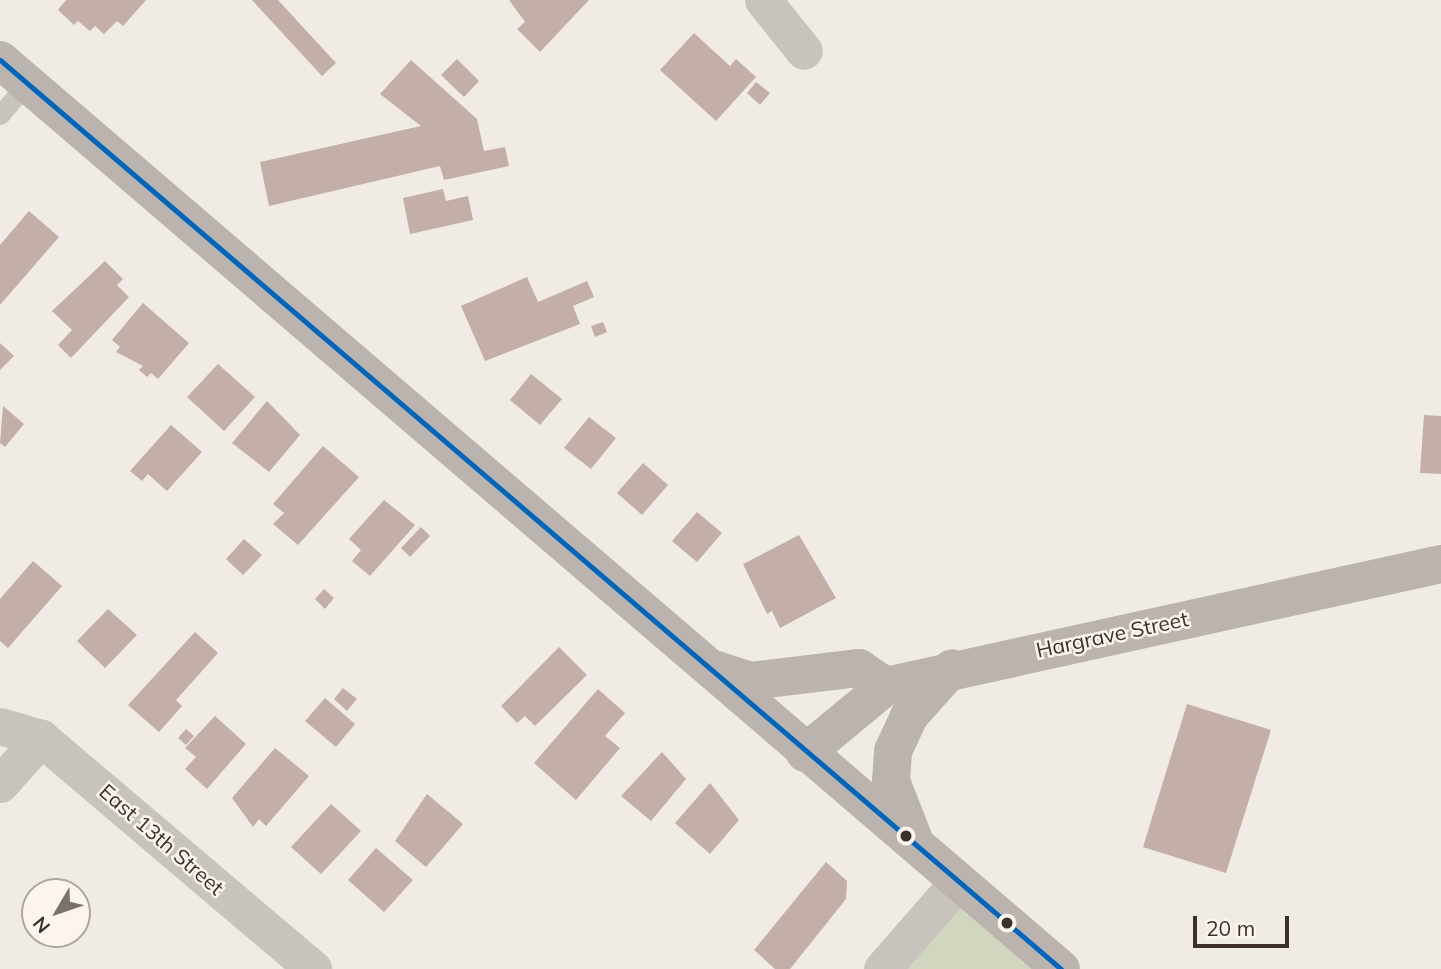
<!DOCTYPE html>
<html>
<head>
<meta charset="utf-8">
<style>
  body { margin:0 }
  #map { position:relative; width:1441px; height:969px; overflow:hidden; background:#f0ebe5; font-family:Mulish,sans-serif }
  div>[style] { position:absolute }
  .green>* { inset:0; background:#d1d6bf }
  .building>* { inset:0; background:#c3afa7 }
  .lane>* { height:19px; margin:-9.5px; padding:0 9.5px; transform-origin:9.5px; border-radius:9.5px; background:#c9c3be }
  .street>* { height:37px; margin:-18.5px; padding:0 18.5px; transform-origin:18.5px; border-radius:18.5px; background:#c9c3be }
  .secondary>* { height:38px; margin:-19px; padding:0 19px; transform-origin:19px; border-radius:19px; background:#bab3ae }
  .bus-1>* { height:5px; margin:-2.5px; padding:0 2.5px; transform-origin:2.5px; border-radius:2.5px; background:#0065bd }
  .dots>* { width:19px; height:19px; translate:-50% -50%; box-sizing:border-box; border:4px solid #fbf5ee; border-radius:50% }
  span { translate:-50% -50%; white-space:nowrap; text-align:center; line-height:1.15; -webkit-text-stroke:5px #fbf5ee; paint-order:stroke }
  .street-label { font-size:21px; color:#3b302b }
  .north { position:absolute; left:21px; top:878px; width:70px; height:70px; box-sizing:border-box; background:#fbf5ee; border:2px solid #aea6a0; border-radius:50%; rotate:231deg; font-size:19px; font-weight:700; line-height:28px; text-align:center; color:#3b302b }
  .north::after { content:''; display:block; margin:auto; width:24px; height:32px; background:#7a716c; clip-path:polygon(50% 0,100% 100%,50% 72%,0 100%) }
  .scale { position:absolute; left:1193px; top:916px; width:96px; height:32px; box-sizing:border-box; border:4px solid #3b302b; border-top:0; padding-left:9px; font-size:21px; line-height:24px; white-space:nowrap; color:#3b302b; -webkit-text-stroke:5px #fbf5ee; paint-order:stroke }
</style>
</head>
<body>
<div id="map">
  <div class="green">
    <div style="clip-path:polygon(958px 882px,1060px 969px,882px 969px)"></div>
  </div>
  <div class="building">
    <div style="clip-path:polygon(66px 0,146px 0,123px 26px,117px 21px,104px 34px,95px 26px,90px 31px,78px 21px,74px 25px,58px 10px)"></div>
    <div style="clip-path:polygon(252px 0,278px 0,336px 63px,322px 76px)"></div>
    <div style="clip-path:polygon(509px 0,589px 0,540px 52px,517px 29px,525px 22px)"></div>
    <div style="clip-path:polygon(694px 33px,730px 66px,736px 59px,756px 77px,716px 121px,660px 70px)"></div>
    <div style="clip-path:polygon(457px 59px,479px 81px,464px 97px,441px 75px)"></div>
    <div style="clip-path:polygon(411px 60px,477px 119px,484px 151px,505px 147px,509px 166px,444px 180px,440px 166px,269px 206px,260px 162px,421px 126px,380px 94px)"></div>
    <div style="clip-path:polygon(756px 82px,770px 93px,760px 105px,747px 93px)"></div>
    <div style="clip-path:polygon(443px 189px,446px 201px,468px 196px,473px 220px,410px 234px,403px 198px)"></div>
    <div style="clip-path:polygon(29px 211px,59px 237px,0 305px,0 245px)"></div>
    <div style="clip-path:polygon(105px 261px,123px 279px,117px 285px,129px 297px,71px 358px,58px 345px,72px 330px,52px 311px)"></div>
    <div style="clip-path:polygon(527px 277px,538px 302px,587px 281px,594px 297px,573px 306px,580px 324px,485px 361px,461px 306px)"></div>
    <div style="clip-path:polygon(143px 303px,189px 343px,158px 379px,151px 373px,147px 377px,139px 370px,143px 366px,116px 352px,120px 347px,112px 340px)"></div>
    <div style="clip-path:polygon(603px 322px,607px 332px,595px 337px,591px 326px)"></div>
    <div style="clip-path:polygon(0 343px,14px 356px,0 370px)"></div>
    <div style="clip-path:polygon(218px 364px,255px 397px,224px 431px,187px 397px)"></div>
    <div style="clip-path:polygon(531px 374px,562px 399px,540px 425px,510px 400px)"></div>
    <div style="clip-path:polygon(267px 401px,300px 435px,269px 472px,232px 443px)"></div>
    <div style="clip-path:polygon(3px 406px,24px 424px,5px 447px,0 443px)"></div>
    <div style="clip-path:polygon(1424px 415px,1441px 416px,1441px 474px,1420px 473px)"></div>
    <div style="clip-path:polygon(589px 417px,616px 438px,591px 469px,564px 448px)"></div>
    <div style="clip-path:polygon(171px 425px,202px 452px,167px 491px,148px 474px,142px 481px,130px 471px)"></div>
    <div style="clip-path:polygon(323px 446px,359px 477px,298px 545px,273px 524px,284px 513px,273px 504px)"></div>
    <div style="clip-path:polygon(643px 463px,668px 485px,642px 515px,617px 493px)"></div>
    <div style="clip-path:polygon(384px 500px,415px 525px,370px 576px,352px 561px,361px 550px,349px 539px)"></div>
    <div style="clip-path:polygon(697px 512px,722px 533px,697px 562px,672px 541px)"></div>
    <div style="clip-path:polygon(421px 527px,430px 536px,410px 557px,401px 548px)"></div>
    <div style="clip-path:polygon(799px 535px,836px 598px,780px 628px,772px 611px,767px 614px,743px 564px)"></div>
    <div style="clip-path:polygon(244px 539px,262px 555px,243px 575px,226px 559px)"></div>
    <div style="clip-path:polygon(33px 561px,62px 586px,8px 648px,0 641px,0 599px)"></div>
    <div style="clip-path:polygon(324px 589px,334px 598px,325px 609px,315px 599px)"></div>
    <div style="clip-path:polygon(108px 609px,137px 635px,105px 668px,77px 641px)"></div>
    <div style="clip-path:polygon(195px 632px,218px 653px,176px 700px,182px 706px,159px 732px,128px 705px)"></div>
    <div style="clip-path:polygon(559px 647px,587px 675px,535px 726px,525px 716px,517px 723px,501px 706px)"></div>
    <div style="clip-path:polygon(343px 688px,357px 699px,347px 711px,334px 699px)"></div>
    <div style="clip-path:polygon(598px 689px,625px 713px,605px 736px,620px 748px,576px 800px,534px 763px)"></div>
    <div style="clip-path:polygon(325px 698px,355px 724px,336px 747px,305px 721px)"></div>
    <div style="clip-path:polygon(1187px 704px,1271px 730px,1226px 873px,1143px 847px)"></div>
    <div style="clip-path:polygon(215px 716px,246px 744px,207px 789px,185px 769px,196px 757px,185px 748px)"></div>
    <div style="clip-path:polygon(186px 729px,194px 736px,186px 745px,178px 738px)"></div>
    <div style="clip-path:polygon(275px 748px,309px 776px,266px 826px,259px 819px,253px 827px,232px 798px)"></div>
    <div style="clip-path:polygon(662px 752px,686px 779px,651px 821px,621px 796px)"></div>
    <div style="clip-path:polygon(710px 783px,739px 820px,710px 854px,675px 823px)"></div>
    <div style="clip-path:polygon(427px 794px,463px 824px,426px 867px,395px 841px)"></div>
    <div style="clip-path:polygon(331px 804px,361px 831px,321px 874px,291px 847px)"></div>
    <div style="clip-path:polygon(376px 848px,413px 880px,384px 912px,348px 880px)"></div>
    <div style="clip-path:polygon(826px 862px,847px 881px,846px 899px,790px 969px,775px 969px,754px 950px)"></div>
  </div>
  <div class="lane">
    <div style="left:0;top:115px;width:42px;rotate:-49.8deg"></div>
  </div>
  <div class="street">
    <div style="left:763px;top:0;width:65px;rotate:51.2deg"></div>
    <div style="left:0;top:726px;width:43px;rotate:16.3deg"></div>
    <div style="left:41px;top:738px;width:357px;rotate:40.3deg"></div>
    <div style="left:0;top:784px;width:62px;rotate:-48.3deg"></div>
    <div style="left:882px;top:969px;width:116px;rotate:-48.9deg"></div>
  </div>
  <div class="secondary">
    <div style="left:0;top:60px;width:1397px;rotate:40.59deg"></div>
    <div style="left:714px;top:669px;width:38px;rotate:18deg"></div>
    <div style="left:750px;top:681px;width:110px;rotate:-6.8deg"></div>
    <div style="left:859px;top:668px;width:32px;rotate:34deg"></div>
    <div style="left:805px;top:753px;width:105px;rotate:-39.6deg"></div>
    <div style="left:886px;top:686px;width:568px;rotate:-12.4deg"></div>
    <div style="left:914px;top:840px;width:63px;rotate:-111.3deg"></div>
    <div style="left:891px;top:781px;width:30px;rotate:-86deg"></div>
    <div style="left:893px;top:751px;width:38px;rotate:-65deg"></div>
    <div style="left:909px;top:716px;width:64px;rotate:-48.1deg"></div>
  </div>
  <div class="bus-1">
    <div style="left:0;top:60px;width:1397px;rotate:40.59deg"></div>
  </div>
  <div class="dots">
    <div style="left:906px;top:836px;background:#3b302b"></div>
    <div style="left:1007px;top:923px;background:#3b302b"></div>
  </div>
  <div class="street-label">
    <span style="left:1112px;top:634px;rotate:-12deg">Hargrave Street</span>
    <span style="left:162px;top:839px;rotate:41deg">East 13th Street</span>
  </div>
  <div class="north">N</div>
  <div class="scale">20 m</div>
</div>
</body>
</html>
